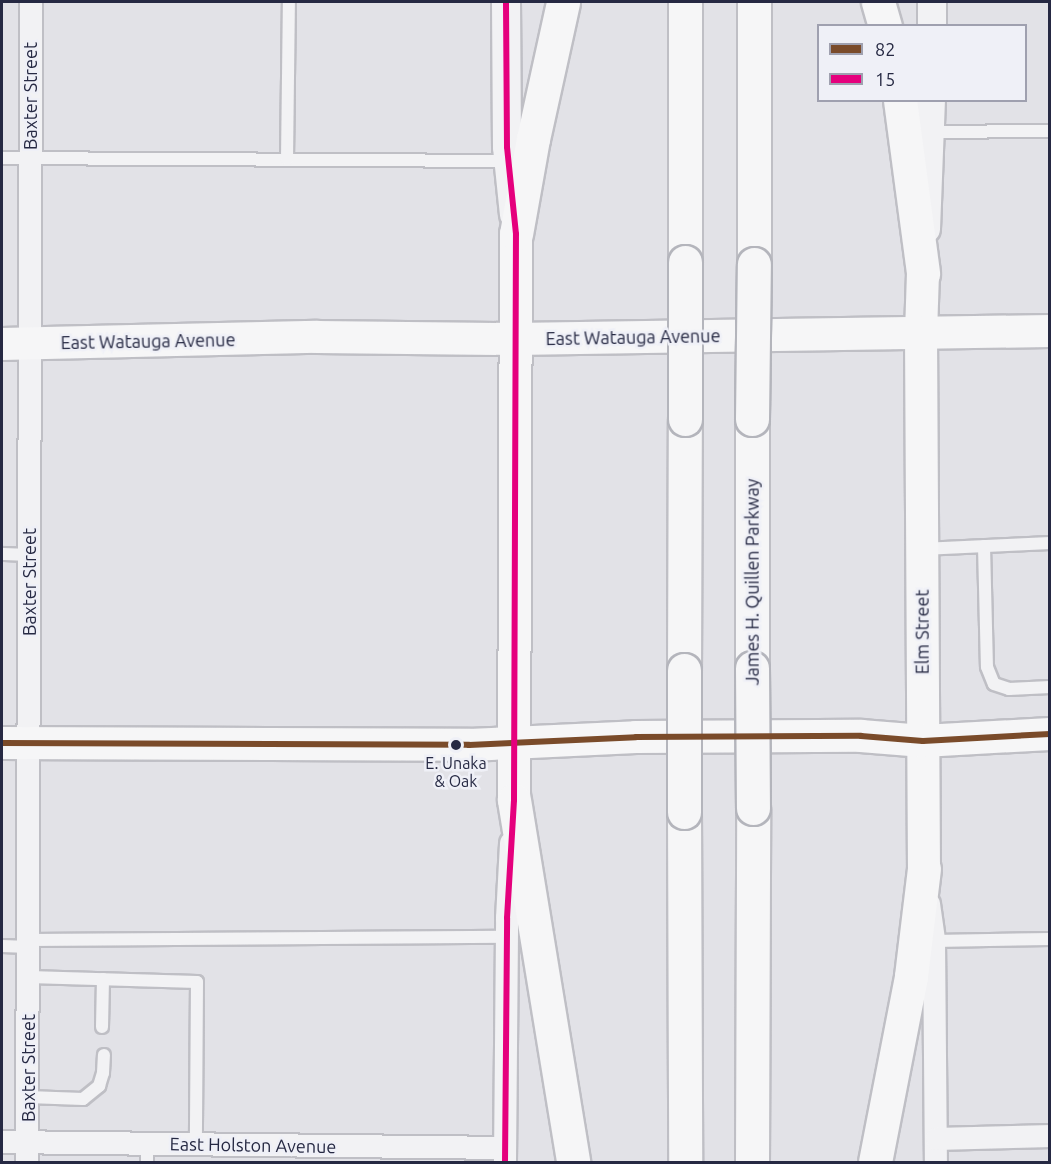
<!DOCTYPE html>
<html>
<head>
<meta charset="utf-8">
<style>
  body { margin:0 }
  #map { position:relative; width:1051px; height:1164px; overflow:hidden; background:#e2e2e7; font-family:Ubuntu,sans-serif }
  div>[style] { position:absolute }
  .roads { filter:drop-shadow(2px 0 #bfbfc5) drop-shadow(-2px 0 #bfbfc5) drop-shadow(0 2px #bfbfc5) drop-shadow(0 -2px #bfbfc5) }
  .service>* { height:12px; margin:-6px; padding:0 6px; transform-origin:6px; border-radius:6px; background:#f2f2f4 }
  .minor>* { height:22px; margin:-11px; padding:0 11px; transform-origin:11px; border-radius:11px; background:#f2f2f4 }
  .tertiary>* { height:28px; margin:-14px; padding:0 14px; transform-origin:14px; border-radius:14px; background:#f2f2f4 }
  .secondary>* { height:32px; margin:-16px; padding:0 16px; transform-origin:16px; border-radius:16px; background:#f6f6f7 }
  .motorway>* { height:33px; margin:-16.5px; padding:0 16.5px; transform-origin:16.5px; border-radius:16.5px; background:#f6f6f7 }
  .bridges { filter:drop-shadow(2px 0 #b4b5bc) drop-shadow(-2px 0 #b4b5bc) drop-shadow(0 2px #b4b5bc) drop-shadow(0 -2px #b4b5bc) }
  .motorway-bridge>* { height:33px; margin:-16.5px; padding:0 16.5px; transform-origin:16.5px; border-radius:16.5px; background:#f6f6f7 }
  .bus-1>* { height:6px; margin:-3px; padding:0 3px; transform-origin:3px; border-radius:3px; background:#7a4b2a }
  .bus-2>* { height:6px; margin:-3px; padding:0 3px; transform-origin:3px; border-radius:3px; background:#e5007d }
  .dots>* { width:16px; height:16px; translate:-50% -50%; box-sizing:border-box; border:3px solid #eff0f7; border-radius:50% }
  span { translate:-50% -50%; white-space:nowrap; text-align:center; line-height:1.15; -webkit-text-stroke:5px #eff0f7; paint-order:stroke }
  .bus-label { font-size:16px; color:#262943 }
  .street-label { font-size:18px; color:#262943 }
  .frame { position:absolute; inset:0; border:3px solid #262943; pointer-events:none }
  .legend { position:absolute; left:817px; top:24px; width:210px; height:78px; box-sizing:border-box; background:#eff0f7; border:2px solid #9fa0af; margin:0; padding:8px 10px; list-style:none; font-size:18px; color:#262943 }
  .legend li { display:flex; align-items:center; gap:12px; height:30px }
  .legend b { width:30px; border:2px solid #9fa0af }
</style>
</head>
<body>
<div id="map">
  <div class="roads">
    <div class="service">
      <div style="left:930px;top:132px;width:120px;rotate:-0.5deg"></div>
      <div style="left:2px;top:158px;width:506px;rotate:0.34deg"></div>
      <div style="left:287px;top:159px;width:157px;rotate:-89.3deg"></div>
      <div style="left:984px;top:546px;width:121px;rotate:88.6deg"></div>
      <div style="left:987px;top:667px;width:18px;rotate:68deg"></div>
      <div style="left:994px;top:684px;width:16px;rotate:18deg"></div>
      <div style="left:1009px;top:689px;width:41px;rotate:-2.8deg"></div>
      <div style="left:922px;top:549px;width:128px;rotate:-2.7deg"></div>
      <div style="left:2px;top:554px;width:27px;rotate:2deg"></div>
      <div style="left:29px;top:940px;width:478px;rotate:-0.4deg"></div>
      <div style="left:934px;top:941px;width:116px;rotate:-1deg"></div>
      <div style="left:2px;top:946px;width:27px;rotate:2deg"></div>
      <div style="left:29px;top:977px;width:168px;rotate:1.7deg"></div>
      <div style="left:197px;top:982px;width:162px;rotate:90.4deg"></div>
      <div style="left:102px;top:1027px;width:48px;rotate:-88.8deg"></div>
      <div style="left:28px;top:1097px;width:55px;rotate:2.1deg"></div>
      <div style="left:83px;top:1099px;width:21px;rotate:-39deg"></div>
      <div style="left:99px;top:1086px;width:14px;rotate:-73deg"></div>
      <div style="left:103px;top:1073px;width:18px;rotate:-87deg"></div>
      <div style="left:147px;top:1143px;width:19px;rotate:90deg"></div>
    </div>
    <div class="minor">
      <div style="left:929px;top:904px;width:37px;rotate:82deg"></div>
      <div style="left:934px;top:941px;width:221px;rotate:89.5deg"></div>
      <div style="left:937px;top:1139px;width:113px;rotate:-1.5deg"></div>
      <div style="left:2px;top:1142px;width:503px;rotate:0.68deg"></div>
      <div style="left:505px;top:1161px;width:243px;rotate:-89.5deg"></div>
      <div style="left:507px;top:918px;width:75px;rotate:-86.9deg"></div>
      <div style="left:27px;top:1162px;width:1160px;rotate:-89.8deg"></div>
    </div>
    <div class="tertiary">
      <div style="left:506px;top:2px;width:145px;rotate:89.6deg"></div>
      <div style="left:507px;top:147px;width:68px;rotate:84.1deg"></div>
      <div style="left:932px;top:26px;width:24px;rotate:-90deg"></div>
      <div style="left:926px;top:229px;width:129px;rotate:-87.8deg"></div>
    </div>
    <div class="secondary">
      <div style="left:923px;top:273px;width:60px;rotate:91.9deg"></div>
      <div style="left:921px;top:333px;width:536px;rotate:89.68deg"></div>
      <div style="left:2px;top:344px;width:315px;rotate:-1.3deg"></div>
      <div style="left:317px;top:337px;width:197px;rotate:0.6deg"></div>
      <div style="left:514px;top:339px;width:536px;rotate:-0.86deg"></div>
      <div style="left:2px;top:743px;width:467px;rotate:0.2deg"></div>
      <div style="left:469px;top:745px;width:167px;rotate:-2.7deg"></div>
      <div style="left:636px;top:737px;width:225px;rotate:-0.3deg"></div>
      <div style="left:861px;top:736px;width:62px;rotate:4.6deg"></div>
      <div style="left:923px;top:741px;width:127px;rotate:-3.2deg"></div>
      <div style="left:514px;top:800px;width:566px;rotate:-89.8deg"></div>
    </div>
    <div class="motorway">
      <div style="left:754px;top:2px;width:262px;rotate:90deg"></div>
      <div style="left:878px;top:2px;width:25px;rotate:74deg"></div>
      <div style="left:900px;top:100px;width:175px;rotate:82.4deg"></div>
      <div style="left:516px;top:234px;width:97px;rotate:-79.9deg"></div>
      <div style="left:533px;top:139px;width:140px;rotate:-77.6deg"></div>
      <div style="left:685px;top:262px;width:260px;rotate:-90deg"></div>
      <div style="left:752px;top:668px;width:249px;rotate:-90deg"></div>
      <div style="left:684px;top:670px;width:251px;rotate:-89.8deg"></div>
      <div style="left:514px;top:800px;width:367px;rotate:80.7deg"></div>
      <div style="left:684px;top:812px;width:350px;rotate:89.8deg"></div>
      <div style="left:752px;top:1162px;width:354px;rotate:-89.8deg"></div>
      <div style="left:875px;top:1162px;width:189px;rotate:-79deg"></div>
      <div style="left:911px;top:976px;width:108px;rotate:-83.1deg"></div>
    </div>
  </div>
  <div class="bridges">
    <div class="motorway-bridge">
      <div style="left:685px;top:419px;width:157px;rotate:-90deg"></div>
      <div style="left:752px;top:419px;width:155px;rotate:-89.3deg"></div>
      <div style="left:752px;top:668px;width:140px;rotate:89.6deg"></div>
      <div style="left:684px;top:812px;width:142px;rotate:-90deg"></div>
    </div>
  </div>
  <div class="bus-1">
    <div style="left:2px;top:743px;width:467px;rotate:0.2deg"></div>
    <div style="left:469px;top:745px;width:167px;rotate:-2.7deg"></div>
    <div style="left:636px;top:737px;width:225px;rotate:-0.3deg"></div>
    <div style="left:861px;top:736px;width:62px;rotate:4.6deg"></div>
    <div style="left:923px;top:741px;width:127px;rotate:-3.2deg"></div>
  </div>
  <div class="bus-2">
    <div style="left:505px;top:1162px;width:244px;rotate:-89.5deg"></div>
    <div style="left:507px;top:918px;width:118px;rotate:-86.6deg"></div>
    <div style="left:514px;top:800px;width:566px;rotate:-89.8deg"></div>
    <div style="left:516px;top:234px;width:87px;rotate:-95.9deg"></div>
    <div style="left:507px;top:147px;width:145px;rotate:-90.4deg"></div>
  </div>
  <div class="dots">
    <div style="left:456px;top:745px;background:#262943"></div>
  </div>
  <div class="bus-label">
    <span style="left:456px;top:772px">E. Unaka<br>&amp; Oak</span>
  </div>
  <div class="street-label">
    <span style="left:30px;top:96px;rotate:-90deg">Baxter Street</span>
    <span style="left:633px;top:337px;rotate:-1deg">East Watauga Avenue</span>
    <span style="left:148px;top:341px;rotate:-1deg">East Watauga Avenue</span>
    <span style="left:29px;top:582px;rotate:-90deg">Baxter Street</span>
    <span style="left:752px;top:582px;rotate:-90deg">James H. Quillen Parkway</span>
    <span style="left:922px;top:632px;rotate:-90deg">Elm Street</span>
    <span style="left:28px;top:1068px;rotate:-90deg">Baxter Street</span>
    <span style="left:253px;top:1145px;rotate:1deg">East Holston Avenue</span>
  </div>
  <div class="frame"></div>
  <ul class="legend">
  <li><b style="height:8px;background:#7a4b2a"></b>82</li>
  <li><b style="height:8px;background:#e5007d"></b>15</li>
  </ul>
</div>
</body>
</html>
